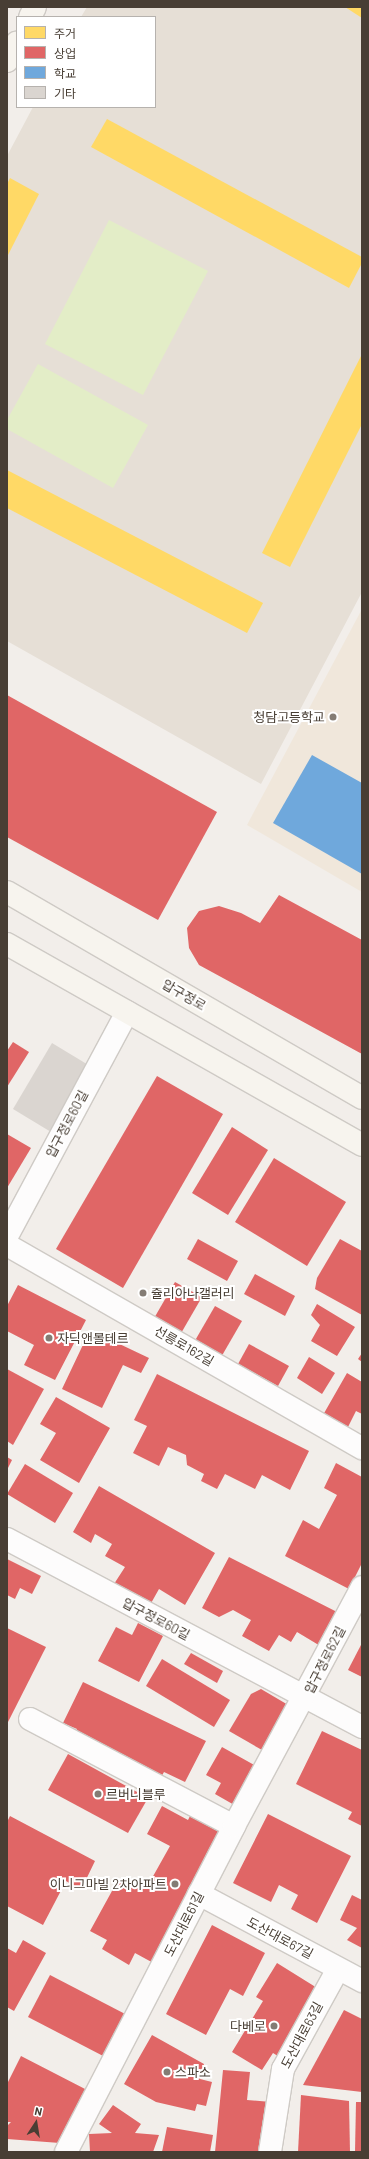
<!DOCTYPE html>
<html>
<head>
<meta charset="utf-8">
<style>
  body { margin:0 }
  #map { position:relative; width:369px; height:2159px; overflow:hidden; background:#f2eeea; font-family:Barlow,"Noto Sans KR",sans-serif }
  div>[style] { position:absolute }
  .residential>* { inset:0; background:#e6dfd6 }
  .education>* { inset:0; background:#f0e7db }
  .green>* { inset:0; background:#e3edc7 }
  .homes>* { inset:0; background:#ffd966 }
  .shops>* { inset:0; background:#e06666 }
  .schools>* { inset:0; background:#6fa8dc }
  .building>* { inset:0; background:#dad5d0 }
  .roads { filter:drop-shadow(1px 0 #cecac5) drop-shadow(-1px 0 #cecac5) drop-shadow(0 1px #cecac5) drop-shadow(0 -1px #cecac5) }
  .street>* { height:22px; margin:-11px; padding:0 11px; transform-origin:11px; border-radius:11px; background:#fdfcfc }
  .secondary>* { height:22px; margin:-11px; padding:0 11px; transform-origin:11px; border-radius:11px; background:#f7f4ee }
  .dots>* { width:11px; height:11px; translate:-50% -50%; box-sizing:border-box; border:2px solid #fff; border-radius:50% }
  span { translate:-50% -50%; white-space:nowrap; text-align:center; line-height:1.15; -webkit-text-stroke:4px #fff; paint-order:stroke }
  .poi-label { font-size:13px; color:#483e34 }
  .right { translate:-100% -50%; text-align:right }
  .left { translate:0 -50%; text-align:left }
  .street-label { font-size:13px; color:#483e34 }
  .frame { position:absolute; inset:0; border:8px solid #483e34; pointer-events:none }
  .legend { position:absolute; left:16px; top:16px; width:140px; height:92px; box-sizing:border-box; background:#fff; border:1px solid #b6b2ae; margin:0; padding:5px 7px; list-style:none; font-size:12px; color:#483e34 }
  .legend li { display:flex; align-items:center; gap:8px; height:20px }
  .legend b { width:20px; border:1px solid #b6b2ae }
  .north { position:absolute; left:16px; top:2103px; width:40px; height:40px; -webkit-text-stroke:3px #fff; paint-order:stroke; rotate:12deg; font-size:11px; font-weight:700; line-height:16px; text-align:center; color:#483e34 }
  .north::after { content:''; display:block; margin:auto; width:14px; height:18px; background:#483e34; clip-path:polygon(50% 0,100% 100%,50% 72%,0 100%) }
</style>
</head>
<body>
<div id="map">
  <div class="residential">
    <div style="clip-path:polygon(87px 7px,362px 7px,362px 592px,261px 784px,7px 641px,7px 156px,33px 107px,155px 107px,155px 17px,81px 17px)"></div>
  </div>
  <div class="education">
    <div style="clip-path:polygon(362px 609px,362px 892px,247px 825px)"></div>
  </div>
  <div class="green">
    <div style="clip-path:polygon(109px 220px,208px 271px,143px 395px,45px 344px)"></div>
    <div style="clip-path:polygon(38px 364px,148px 425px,113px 488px,7px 429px,7px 420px)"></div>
  </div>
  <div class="homes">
    <div style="clip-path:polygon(345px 7px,362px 7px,362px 18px)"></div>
    <div style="clip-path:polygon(107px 119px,362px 257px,362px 263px,349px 288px,91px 147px)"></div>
    <div style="clip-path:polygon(10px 178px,39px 194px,7px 257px,7px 184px)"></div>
    <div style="clip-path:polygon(362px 354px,362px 424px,290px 567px,262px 553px)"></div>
    <div style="clip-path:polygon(7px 470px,263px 603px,247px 633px,7px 508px)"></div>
  </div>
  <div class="shops">
    <div style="clip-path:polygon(7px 695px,217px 812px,158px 920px,7px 837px)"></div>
    <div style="clip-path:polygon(279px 895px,362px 940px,362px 1054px,199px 965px,189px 948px,187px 928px,199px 911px,219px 906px,241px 913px,260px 923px)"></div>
    <div style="clip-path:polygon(13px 1042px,29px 1052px,7px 1087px,7px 1051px)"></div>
    <div style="clip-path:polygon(157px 1076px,223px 1114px,123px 1288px,56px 1249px)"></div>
    <div style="clip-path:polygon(232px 1127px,268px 1150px,228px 1215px,192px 1193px)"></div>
    <div style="clip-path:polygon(7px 1134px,31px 1148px,7px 1188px)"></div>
    <div style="clip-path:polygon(274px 1158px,346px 1202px,307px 1266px,235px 1222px)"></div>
    <div style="clip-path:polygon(198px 1239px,238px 1261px,227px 1281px,187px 1259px)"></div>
    <div style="clip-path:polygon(340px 1239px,362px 1251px,362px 1315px,315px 1289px,317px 1278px)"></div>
    <div style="clip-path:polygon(255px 1274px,295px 1296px,285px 1316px,244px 1294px)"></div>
    <div style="clip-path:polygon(175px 1282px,202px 1297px,180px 1335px,153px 1320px)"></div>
    <div style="clip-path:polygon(18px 1285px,86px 1320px,55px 1380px,24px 1365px,34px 1345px,7px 1331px,7px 1306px)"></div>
    <div style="clip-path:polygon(317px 1304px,355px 1327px,337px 1356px,311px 1341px,320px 1325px,311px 1315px)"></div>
    <div style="clip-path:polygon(215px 1306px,242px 1321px,220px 1359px,193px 1344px)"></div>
    <div style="clip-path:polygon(90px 1330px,149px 1358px,141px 1373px,123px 1365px,102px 1408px,62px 1389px)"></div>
    <div style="clip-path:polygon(249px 1344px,289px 1366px,278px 1386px,238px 1364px)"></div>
    <div style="clip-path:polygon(362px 1353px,362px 1362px,358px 1359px)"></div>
    <div style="clip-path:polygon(309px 1357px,335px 1373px,322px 1394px,297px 1378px)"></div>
    <div style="clip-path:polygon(7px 1369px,44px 1389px,13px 1445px,7px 1441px)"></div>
    <div style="clip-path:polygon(347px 1373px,362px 1382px,362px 1414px,356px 1411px,347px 1429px,323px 1415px)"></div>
    <div style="clip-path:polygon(157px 1374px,309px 1451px,290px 1490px,262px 1475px,255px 1489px,225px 1474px,217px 1489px,201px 1481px,204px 1474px,187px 1465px,186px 1455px,168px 1447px,159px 1466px,133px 1453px,147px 1426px,134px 1420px)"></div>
    <div style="clip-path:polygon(56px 1397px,110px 1428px,79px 1483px,40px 1460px,56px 1433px,40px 1424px)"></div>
    <div style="clip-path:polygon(7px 1457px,12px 1460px,7px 1470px)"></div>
    <div style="clip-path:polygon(336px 1463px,362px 1477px,362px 1563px,349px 1589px,285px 1556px,303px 1520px,319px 1529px,337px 1495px,324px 1488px)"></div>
    <div style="clip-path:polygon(25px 1464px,73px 1493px,55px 1523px,7px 1494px)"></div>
    <div style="clip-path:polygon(99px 1486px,215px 1553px,185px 1605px,159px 1589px,150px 1605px,114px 1584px,125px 1567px,105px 1556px,112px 1544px,95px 1534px,91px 1543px,73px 1532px)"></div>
    <div style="clip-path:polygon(229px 1557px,339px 1613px,322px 1647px,297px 1632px,291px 1642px,279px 1635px,269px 1651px,242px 1636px,251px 1620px,233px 1610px,219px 1617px,202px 1608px)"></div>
    <div style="clip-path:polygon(7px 1559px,41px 1576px,32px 1594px,20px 1588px,15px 1599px,7px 1595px)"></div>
    <div style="clip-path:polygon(138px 1623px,163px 1636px,139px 1682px,98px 1661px,116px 1627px,132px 1635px)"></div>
    <div style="clip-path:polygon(7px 1628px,46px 1647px,7px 1724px)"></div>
    <div style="clip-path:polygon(362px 1643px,362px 1677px,348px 1670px)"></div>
    <div style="clip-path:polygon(191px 1653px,223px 1671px,217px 1683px,184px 1664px)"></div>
    <div style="clip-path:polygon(162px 1659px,230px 1700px,214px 1727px,146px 1686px)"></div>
    <div style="clip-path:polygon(83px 1682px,206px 1741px,185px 1782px,164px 1772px,160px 1779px,73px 1737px,77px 1729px,63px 1723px)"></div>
    <div style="clip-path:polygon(261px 1689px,295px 1709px,269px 1754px,229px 1731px,251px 1694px)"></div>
    <div style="clip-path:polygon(322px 1731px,362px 1750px,362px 1826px,348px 1819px,352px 1812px,296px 1784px)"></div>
    <div style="clip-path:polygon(222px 1747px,258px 1767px,236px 1806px,215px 1794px,221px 1783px,206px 1775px)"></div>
    <div style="clip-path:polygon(68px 1754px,148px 1798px,128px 1833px,48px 1790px)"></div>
    <div style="clip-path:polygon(162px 1806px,188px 1820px,191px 1814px,228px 1834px,157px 1965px,135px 1953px,129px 1965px,102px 1949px,107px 1940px,90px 1931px,118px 1880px,132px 1888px,135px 1881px,147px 1887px,170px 1846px,147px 1834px)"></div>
    <div style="clip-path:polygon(268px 1814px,351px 1856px,317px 1923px,291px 1909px,298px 1895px,279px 1885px,271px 1902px,233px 1883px)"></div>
    <div style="clip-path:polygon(10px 1816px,95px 1861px,81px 1890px,66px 1881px,43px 1925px,7px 1906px,7px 1822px)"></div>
    <div style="clip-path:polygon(352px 1895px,362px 1900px,362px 1948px,347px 1940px,357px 1928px,340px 1920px)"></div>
    <div style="clip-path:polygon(212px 1925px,265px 1953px,243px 1996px,230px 1989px,206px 2035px,166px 2014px)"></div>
    <div style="clip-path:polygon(23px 1940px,46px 1953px,14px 2011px,7px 2007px,7px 1948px,16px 1953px)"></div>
    <div style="clip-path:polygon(277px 1963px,322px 1991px,281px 2058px,273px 2053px,262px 2070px,232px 2052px,263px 2001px,256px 1997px)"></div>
    <div style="clip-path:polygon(50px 1975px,129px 2016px,107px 2058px,28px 2017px)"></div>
    <div style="clip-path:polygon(344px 2010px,362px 2019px,362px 2092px,303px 2085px)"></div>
    <div style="clip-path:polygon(152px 2035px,204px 2064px,200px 2079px,212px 2082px,206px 2106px,197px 2104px,195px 2111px,156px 2102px,124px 2084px)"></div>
    <div style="clip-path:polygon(21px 2056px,87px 2090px,60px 2143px,7px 2139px,7px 2126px,11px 2122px,7px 2122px,7px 2084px)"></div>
    <div style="clip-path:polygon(223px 2070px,250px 2072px,247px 2100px,271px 2102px,266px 2152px,215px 2152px)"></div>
    <div style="clip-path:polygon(301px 2095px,349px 2101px,350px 2152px,298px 2152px)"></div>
    <div style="clip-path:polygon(356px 2102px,362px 2102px,362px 2152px,355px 2152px)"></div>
    <div style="clip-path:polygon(113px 2105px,141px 2124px,135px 2133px,159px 2135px,153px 2152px,90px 2152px,89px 2134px,112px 2133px,99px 2124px)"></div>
    <div style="clip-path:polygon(167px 2127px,213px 2135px,210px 2152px,162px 2152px)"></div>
  </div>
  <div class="schools">
    <div style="clip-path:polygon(312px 755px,362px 783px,362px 874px,273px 823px)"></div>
  </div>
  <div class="building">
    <div style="clip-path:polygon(52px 1043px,90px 1066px,51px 1132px,13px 1109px)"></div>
  </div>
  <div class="roads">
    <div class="street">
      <div style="left:7px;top:1236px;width:254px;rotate:-61.8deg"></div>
      <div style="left:7px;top:1245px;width:409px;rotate:29.8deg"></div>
      <div style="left:7px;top:1539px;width:402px;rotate:27.9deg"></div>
      <div style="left:30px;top:1719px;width:230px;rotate:27.7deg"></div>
      <div style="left:199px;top:1894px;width:185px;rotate:28.1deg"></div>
      <div style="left:66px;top:2152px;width:367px;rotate:-62.7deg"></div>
      <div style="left:234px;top:1826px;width:271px;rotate:-61.8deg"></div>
      <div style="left:270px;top:2152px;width:84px;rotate:-81.1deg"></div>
      <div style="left:283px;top:2069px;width:114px;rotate:-61.2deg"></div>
    </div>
    <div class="secondary">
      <div style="left:30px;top:17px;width:11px;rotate:-63deg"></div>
      <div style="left:7px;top:61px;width:21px;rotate:-62deg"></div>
      <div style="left:7px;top:892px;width:410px;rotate:30.1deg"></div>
      <div style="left:7px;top:944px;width:408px;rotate:29.5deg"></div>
    </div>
  </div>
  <div class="dots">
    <div style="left:333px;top:717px;background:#847c74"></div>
    <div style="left:143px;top:1293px;background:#847c74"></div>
    <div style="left:49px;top:1338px;background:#847c74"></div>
    <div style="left:98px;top:1794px;background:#847c74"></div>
    <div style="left:175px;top:1884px;background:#847c74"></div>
    <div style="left:274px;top:2026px;background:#847c74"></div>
    <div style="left:167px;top:2072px;background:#847c74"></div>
  </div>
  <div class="poi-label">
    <span class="right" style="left:325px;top:717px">청담고등학교</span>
    <span class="left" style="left:151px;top:1293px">쥴리아나갤러리</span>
    <span class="left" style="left:57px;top:1338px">자딕앤볼테르</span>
    <span class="left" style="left:106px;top:1794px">르버니블루</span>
    <span class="right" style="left:167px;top:1884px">이니그마빌 2차아파트</span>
    <span class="right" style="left:266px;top:2026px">다베로</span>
    <span class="left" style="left:175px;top:2072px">스파소</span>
  </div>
  <div class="street-label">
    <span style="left:184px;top:995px;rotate:30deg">압구정로</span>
    <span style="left:67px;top:1124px;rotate:-62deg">압구정로60길</span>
    <span style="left:184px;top:1346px;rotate:30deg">선릉로162길</span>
    <span style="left:156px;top:1619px;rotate:28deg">압구정로60길</span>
    <span style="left:325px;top:1660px;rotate:-63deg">압구정로62길</span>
    <span style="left:184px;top:1924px;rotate:-63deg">도산대로61길</span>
    <span style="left:280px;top:1938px;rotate:28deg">도산대로67길</span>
    <span style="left:302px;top:2035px;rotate:-62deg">도산대로63길</span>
  </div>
  <div class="frame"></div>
  <ul class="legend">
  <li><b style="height:11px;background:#ffd966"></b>주거</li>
  <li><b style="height:11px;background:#e06666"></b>상업</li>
  <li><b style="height:11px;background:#6fa8dc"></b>학교</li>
  <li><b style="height:11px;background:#dad5d0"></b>기타</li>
  </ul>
  <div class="north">N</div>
</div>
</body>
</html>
